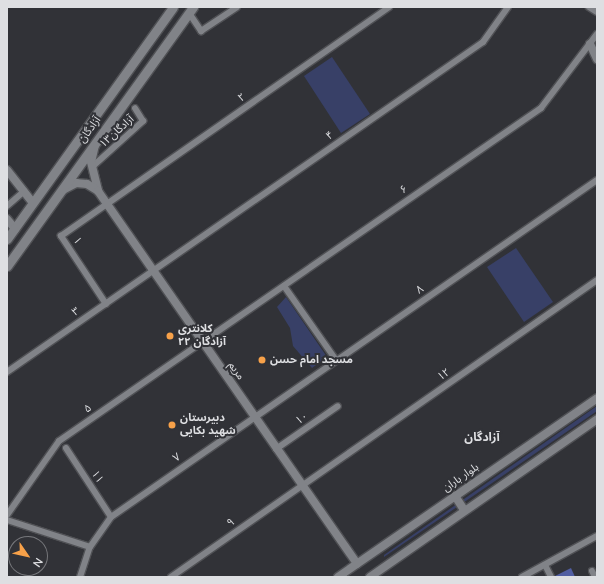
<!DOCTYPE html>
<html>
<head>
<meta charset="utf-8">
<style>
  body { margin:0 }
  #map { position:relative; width:604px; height:584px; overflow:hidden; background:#313237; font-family:"Nunito Sans","Noto Sans Arabic",sans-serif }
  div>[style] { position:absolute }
  .green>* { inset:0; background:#384067 }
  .building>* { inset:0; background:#515ea2 }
  .roads { filter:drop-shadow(1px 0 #505155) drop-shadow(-1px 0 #505155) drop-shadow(0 1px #505155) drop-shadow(0 -1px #505155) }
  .minor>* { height:6px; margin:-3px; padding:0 3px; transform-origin:3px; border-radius:3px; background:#818388 }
  .tertiary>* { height:8px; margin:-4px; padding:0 4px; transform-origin:4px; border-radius:4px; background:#818388 }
  .secondary>* { height:9px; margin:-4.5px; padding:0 4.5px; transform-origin:4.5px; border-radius:4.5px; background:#818388 }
  .dots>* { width:11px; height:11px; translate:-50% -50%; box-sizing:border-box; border:2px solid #313237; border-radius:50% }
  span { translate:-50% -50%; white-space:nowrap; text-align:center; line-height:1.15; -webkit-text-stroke:4px #313237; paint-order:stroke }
  .street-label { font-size:11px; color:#dedfe2 }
  .poi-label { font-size:11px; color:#dedfe2; font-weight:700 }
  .left { translate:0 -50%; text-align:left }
  .neighbourhood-label { font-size:12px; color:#dedfe2; font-weight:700 }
  .frame { position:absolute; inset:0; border:8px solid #dedfe2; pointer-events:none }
  .north { position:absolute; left:8px; top:536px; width:40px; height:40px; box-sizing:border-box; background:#313237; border:1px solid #76777b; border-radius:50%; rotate:124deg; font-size:11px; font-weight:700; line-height:16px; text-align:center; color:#dedfe2 }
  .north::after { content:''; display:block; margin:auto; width:14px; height:18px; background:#f7a149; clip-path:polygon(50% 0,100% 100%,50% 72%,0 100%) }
</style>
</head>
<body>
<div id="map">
  <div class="green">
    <div style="clip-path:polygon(332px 57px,370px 114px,341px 133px,304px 76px)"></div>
    <div style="clip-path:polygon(516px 248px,553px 302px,524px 322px,487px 267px)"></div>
    <div style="clip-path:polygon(286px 297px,327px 357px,312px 368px,293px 346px,290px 328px,277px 307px)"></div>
    <div style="clip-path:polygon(597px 406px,597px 411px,384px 557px,384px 555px)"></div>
  </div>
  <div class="building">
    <div style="clip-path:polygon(571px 568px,575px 577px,555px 577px,555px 576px)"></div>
  </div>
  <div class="roads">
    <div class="minor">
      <div style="left:589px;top:7px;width:9px;rotate:32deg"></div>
      <div style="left:189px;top:13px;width:22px;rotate:56deg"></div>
      <div style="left:201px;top:31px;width:43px;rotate:-33.7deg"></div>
      <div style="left:92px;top:167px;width:69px;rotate:-42deg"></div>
      <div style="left:143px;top:121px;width:15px;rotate:-122deg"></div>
      <div style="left:7px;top:206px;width:23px;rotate:-41deg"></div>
      <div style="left:284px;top:286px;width:90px;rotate:54.9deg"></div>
      <div style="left:106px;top:304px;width:82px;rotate:-123.5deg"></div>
      <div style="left:61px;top:236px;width:400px;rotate:-34.9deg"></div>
      <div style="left:7px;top:372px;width:579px;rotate:-34.73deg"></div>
      <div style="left:483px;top:42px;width:43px;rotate:-54.5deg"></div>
      <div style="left:66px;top:448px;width:82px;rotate:56.9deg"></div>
      <div style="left:276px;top:449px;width:75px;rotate:-34.7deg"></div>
      <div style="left:7px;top:515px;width:90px;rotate:-54.9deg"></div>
      <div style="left:59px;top:441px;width:586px;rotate:-34.64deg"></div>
      <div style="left:541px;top:108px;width:93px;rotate:-52.9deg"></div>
      <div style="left:7px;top:520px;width:87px;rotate:18deg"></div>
      <div style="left:545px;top:565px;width:13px;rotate:63deg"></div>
      <div style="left:592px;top:571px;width:7px;rotate:63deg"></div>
      <div style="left:80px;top:577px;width:32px;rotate:-72deg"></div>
      <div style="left:90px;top:547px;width:37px;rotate:-55deg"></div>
      <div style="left:111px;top:517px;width:591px;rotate:-34.74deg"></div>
      <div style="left:171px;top:577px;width:519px;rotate:-34.88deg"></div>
      <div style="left:522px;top:577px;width:85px;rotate:-28.7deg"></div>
    </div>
    <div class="tertiary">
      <div style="left:590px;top:44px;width:17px;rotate:65deg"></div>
      <div style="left:95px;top:145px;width:17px;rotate:103deg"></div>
      <div style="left:91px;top:162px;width:30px;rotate:76deg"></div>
      <div style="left:7px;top:170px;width:42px;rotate:51.8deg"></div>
      <div style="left:63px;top:190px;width:15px;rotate:-28deg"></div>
      <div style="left:76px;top:183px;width:11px;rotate:5deg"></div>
      <div style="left:87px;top:184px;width:13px;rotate:32deg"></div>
      <div style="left:98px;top:191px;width:454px;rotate:55.2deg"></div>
      <div style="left:7px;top:219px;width:13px;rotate:51deg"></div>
      <div style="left:455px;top:496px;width:17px;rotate:57deg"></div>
      <div style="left:338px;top:577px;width:315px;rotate:-34.6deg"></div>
      <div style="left:370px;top:577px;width:277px;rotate:-34.8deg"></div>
    </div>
    <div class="secondary">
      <div style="left:7px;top:239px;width:285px;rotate:-54.4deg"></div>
      <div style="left:7px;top:266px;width:319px;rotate:-54.3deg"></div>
    </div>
  </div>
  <div class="dots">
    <div style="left:170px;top:336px;background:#f7a149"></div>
    <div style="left:262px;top:360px;background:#f7a149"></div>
    <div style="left:172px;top:425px;background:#f7a149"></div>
  </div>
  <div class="street-label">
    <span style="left:242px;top:98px;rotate:-35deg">۲</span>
    <span style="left:90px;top:130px;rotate:-54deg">آزادگان</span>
    <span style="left:117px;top:132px;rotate:-42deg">آزادگان۱۳</span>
    <span style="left:330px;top:136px;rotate:-35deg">۴</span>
    <span style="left:404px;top:190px;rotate:-35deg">۶</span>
    <span style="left:77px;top:241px;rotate:57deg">۱</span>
    <span style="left:420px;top:290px;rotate:-35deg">۸</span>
    <span style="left:76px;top:312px;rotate:-35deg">۳</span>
    <span style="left:236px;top:371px;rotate:55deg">مریم</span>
    <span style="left:444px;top:375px;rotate:-35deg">۱۲</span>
    <span style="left:88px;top:409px;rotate:-35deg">۵</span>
    <span style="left:302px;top:419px;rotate:-35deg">۱۰</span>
    <span style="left:177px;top:458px;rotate:-35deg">۷</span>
    <span style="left:97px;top:477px;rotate:57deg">۱۱</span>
    <span style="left:461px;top:478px;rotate:-35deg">بلوار باران</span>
    <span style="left:231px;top:523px;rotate:-35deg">۹</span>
  </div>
  <div class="poi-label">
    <span class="left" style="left:178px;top:336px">کلانتری<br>۲۲ آزادگان</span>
    <span class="left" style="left:270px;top:360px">مسجد امام حسن</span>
    <span class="left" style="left:180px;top:425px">دبیرستان<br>شهید بکایی</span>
  </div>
  <div class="neighbourhood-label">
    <span style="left:482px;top:438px">آزادگان</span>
  </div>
  <div class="frame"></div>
  <div class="north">N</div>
</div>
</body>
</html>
